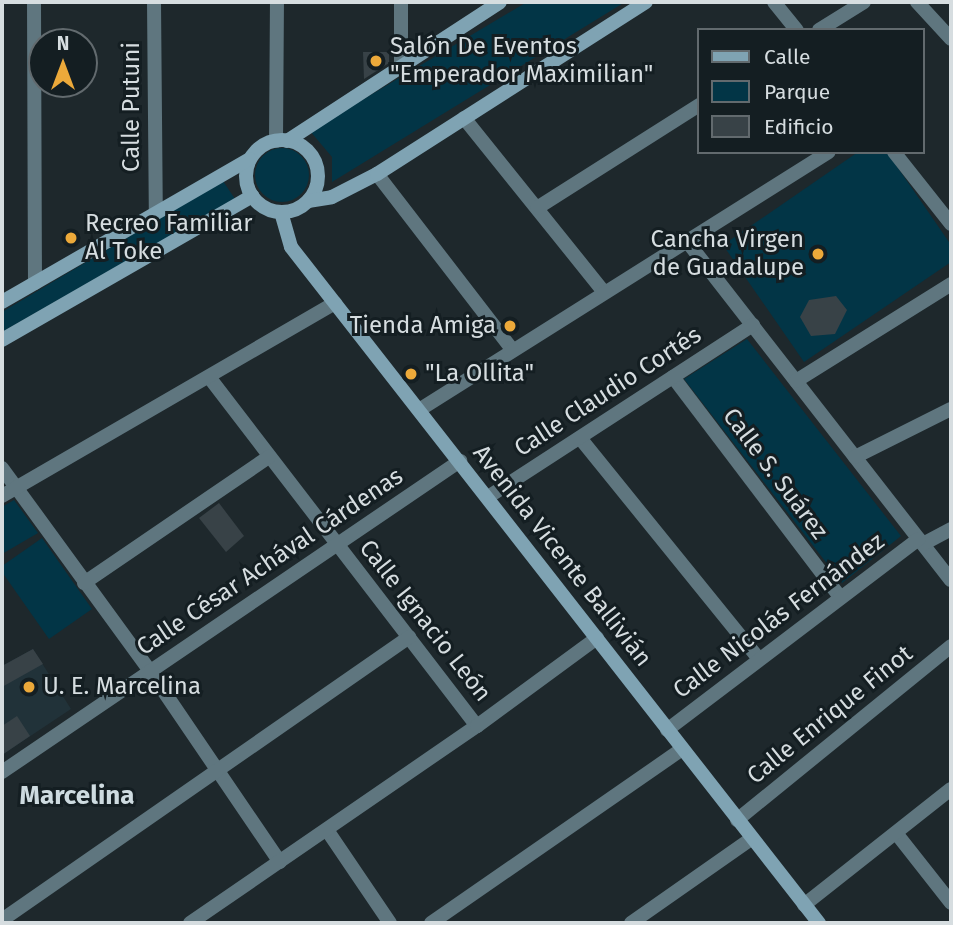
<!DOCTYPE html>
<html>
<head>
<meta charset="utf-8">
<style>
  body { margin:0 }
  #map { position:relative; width:953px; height:925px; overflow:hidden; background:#1e282c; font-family:"Fira Sans",sans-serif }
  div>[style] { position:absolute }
  .built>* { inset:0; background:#213239 }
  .green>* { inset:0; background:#023546 }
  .round { border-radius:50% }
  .building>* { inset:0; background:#384247 }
  .street>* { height:14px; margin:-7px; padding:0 7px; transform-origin:7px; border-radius:7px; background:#5f767f }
  .secondary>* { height:14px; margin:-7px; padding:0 7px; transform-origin:7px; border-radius:7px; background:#7fa3b3 }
  .secondary>.ring { margin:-7px; padding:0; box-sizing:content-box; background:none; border:14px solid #7fa3b3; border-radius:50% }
  .dots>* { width:19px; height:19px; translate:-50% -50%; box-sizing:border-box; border:4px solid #141e22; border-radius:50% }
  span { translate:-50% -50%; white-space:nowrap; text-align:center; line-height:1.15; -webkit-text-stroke:6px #141e22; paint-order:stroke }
  .poi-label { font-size:24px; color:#d6dde0 }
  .left { translate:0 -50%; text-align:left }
  .right { translate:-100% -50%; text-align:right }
  .street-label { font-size:24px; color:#d6dde0 }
  .neighbourhood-label { font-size:26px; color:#cedbe0; font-weight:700 }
  .frame { position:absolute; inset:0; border:4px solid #d6dde0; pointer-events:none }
  .legend { position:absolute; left:697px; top:28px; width:228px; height:126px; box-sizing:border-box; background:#141e22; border:2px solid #626a6e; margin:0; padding:9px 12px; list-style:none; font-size:21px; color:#d6dde0 }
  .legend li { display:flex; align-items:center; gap:14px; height:35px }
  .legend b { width:35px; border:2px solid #626a6e }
  .north { position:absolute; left:28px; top:28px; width:70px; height:70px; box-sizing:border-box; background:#141e22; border:2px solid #626a6e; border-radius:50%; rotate:0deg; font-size:19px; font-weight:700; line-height:28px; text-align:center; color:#d6dde0 }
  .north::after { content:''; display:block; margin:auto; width:24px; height:32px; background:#eca93a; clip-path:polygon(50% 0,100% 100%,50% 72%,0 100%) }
</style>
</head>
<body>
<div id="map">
  <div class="built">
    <div style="clip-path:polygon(33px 649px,71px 709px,2px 755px,2px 666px)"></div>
  </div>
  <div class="green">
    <div style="clip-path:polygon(527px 2px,625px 2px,332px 182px,332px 157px,310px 131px)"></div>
    <div class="round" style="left:255px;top:148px;width:54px;height:54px"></div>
    <div style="clip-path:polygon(858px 152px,887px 152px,951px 245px,951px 262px,804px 362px,723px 245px)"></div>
    <div style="clip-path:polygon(223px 181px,235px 199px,2px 332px,2px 312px)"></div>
    <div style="clip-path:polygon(747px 339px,901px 536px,842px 583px,684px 379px)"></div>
    <div style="clip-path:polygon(14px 500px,38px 533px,2px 554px,2px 507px)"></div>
    <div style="clip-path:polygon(42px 538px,92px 609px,49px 639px,2px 572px,2px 566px)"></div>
  </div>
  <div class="building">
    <div style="clip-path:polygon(363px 52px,389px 52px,389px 63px,364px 79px)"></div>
    <div style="clip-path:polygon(836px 296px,847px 310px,835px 334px,811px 336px,800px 317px,809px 300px)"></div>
    <div style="clip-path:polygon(219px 503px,244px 536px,226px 552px,199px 518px)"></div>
    <div style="clip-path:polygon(33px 649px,43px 664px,2px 687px,2px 666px)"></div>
    <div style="clip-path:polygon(17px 716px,30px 736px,2px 755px,2px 726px)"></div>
  </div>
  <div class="street">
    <div style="left:34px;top:2px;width:281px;rotate:89.8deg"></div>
    <div style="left:154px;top:2px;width:209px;rotate:89.5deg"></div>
    <div style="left:401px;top:2px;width:63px;rotate:90deg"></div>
    <div style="left:774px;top:2px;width:36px;rotate:51deg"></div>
    <div style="left:917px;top:2px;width:50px;rotate:47.4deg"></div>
    <div style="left:819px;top:30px;width:53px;rotate:-31.9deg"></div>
    <div style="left:464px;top:118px;width:223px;rotate:51.2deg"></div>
    <div style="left:276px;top:141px;width:139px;rotate:-89.6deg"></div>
    <div style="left:894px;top:152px;width:92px;rotate:51.6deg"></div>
    <div style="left:377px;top:174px;width:221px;rotate:52.4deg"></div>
    <div style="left:537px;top:208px;width:192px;rotate:-32.4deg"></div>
    <div style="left:686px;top:240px;width:431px;rotate:52.1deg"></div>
    <div style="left:209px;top:377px;width:440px;rotate:52.5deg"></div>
    <div style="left:673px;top:377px;width:276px;rotate:52.8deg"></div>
    <div style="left:796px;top:381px;width:183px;rotate:-32deg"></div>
    <div style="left:419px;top:410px;width:484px;rotate:-32.2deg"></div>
    <div style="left:580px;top:438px;width:283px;rotate:51deg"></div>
    <div style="left:855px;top:457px;width:107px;rotate:-26.6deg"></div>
    <div style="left:2px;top:468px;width:251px;rotate:53.9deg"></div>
    <div style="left:150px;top:671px;width:231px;rotate:55.8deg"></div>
    <div style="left:2px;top:496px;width:385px;rotate:-30.1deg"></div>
    <div style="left:488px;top:497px;width:316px;rotate:-33deg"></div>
    <div style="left:923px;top:544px;width:32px;rotate:-28deg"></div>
    <div style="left:84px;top:583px;width:224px;rotate:-34.3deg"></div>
    <div style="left:667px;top:730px;width:316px;rotate:-37.2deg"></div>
    <div style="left:2px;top:772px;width:554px;rotate:-34.18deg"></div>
    <div style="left:737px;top:820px;width:276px;rotate:-39.1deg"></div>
    <div style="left:327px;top:830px;width:112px;rotate:55.9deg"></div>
    <div style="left:896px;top:833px;width:89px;rotate:51.8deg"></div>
    <div style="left:804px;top:905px;width:187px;rotate:-38.3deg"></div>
    <div style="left:2px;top:920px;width:496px;rotate:-34.8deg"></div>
    <div style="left:190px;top:923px;width:348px;rotate:-34.5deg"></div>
    <div style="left:477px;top:726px;width:149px;rotate:-36.3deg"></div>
    <div style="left:431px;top:923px;width:305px;rotate:-34.7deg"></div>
    <div style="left:631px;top:923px;width:146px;rotate:-35deg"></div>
  </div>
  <div class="secondary">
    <div class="ring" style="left:246px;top:140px;width:58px;height:58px"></div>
    <div style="left:287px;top:141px;width:254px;rotate:-33.1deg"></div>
    <div style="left:308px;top:201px;width:24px;rotate:-9deg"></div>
    <div style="left:332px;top:197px;width:51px;rotate:-27.1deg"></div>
    <div style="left:377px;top:174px;width:319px;rotate:-32.6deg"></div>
    <div style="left:281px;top:212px;width:36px;rotate:74deg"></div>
    <div style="left:291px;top:247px;width:858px;rotate:52.01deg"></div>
    <div style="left:2px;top:302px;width:286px;rotate:-30deg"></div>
    <div style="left:2px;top:340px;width:289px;rotate:-29.9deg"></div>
  </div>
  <div class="dots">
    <div style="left:376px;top:61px;background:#eca93a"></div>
    <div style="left:71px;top:238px;background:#eca93a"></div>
    <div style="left:818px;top:254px;background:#eca93a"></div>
    <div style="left:510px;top:326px;background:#eca93a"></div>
    <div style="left:411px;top:374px;background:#eca93a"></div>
    <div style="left:29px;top:687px;background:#eca93a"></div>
  </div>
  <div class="poi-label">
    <span class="left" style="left:390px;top:61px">Salón De Eventos<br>"Emperador Maximilian"</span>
    <span class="left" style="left:85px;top:238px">Recreo Familiar<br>Al Toke</span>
    <span class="right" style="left:804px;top:254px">Cancha Virgen<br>de Guadalupe</span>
    <span class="right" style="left:496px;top:326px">Tienda Amiga</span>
    <span class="left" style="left:425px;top:374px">"La Ollita"</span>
    <span class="left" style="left:43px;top:687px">U. E. Marcelina</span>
  </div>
  <div class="street-label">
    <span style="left:132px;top:107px;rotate:-90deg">Calle Putuni</span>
    <span style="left:608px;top:392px;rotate:-33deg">Calle Claudio Cortés</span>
    <span style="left:775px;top:474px;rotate:53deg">Calle S. Suárez</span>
    <span style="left:562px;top:556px;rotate:52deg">Avenida Vicente Ballivián</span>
    <span style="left:270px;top:562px;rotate:-34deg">Calle César Achával Cárdenas</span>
    <span style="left:779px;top:616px;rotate:-37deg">Calle Nicolás Fernández</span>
    <span style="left:425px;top:621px;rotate:52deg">Calle Ignacio León</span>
    <span style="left:830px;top:715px;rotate:-39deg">Calle Enrique Finot</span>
  </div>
  <div class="neighbourhood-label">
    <span style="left:77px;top:796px">Marcelina</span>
  </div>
  <div class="frame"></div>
  <ul class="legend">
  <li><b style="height:9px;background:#7fa3b3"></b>Calle</li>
  <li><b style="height:19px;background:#023546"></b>Parque</li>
  <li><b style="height:19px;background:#384247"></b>Edificio</li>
  </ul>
  <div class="north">N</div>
</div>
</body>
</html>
